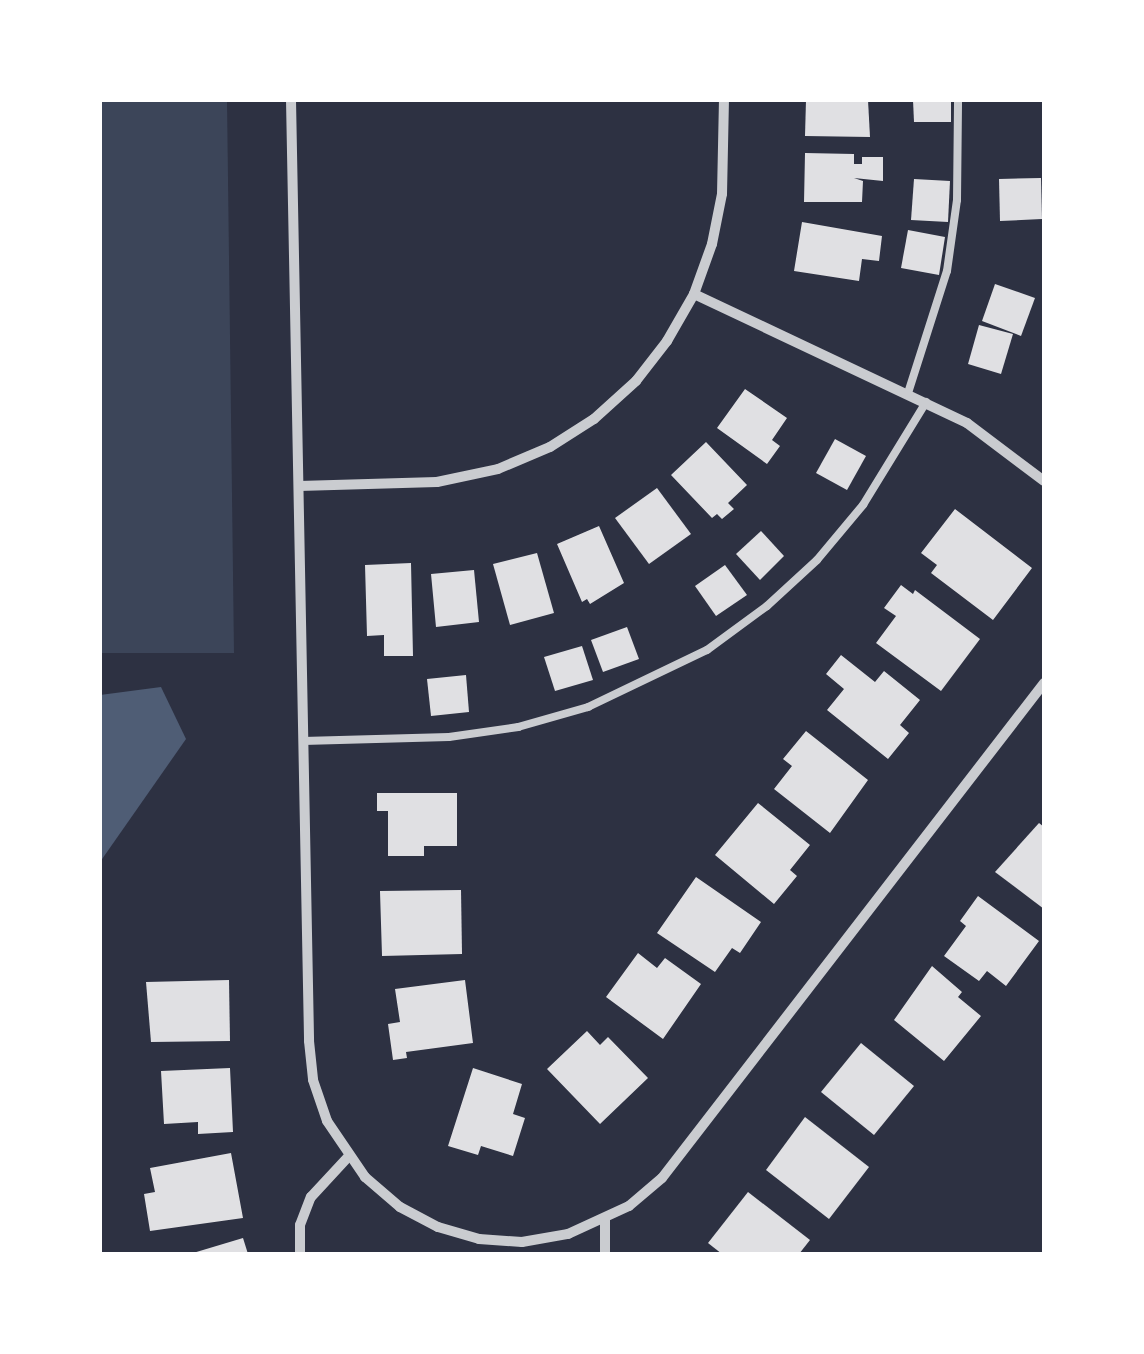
<!DOCTYPE html>
<html>
<head>
<meta charset="utf-8">
<style>
  body { margin:0 }
  #map { position:relative; width:1144px; height:1354px; overflow:hidden; background:#2d3142; font-family:Karla,sans-serif }
  div>[style] { position:absolute }
  .green>* { inset:0; background:#3c4559 }
  .water>* { inset:0; background:#4f5d75 }
  .building>* { inset:0; background:#e0e0e3 }
  .service>* { height:8px; margin:-4px; padding:0 4px; transform-origin:4px; border-radius:4px; background:#caccd0 }
  .minor>* { height:10px; margin:-5px; padding:0 5px; transform-origin:5px; border-radius:5px; background:#caccd0 }
  span { translate:-50% -50%; white-space:nowrap; text-align:center; line-height:1.15; -webkit-text-stroke:9px #fff; paint-order:stroke }
  .frame { position:absolute; inset:0; border:102px solid #fff; pointer-events:none }
</style>
</head>
<body>
<div id="map">
  <div class="green">
    <div style="clip-path:polygon(100px 100px,227px 100px,234px 653px,100px 653px)"></div>
  </div>
  <div class="water">
    <div style="clip-path:polygon(161px 687px,186px 739px,100px 862px,100px 695px)"></div>
  </div>
  <div class="building">
    <div style="clip-path:polygon(806px 100px,868px 100px,870px 137px,805px 136px)"></div>
    <div style="clip-path:polygon(913px 100px,951px 100px,951px 122px,914px 122px)"></div>
    <div style="clip-path:polygon(805px 153px,854px 154px,854px 164px,862px 164px,862px 157px,883px 157px,883px 181px,854px 178px,863px 181px,862px 202px,804px 202px)"></div>
    <div style="clip-path:polygon(1041px 178px,1042px 219px,1000px 221px,999px 179px)"></div>
    <div style="clip-path:polygon(914px 179px,950px 181px,948px 222px,911px 220px)"></div>
    <div style="clip-path:polygon(802px 222px,882px 236px,879px 261px,862px 259px,859px 281px,794px 271px)"></div>
    <div style="clip-path:polygon(908px 230px,945px 237px,939px 275px,901px 268px)"></div>
    <div style="clip-path:polygon(995px 284px,1035px 298px,1021px 336px,982px 321px)"></div>
    <div style="clip-path:polygon(979px 325px,1013px 334px,1001px 374px,968px 364px)"></div>
    <div style="clip-path:polygon(745px 389px,787px 418px,772px 440px,780px 446px,767px 464px,717px 428px)"></div>
    <div style="clip-path:polygon(835px 439px,866px 456px,847px 490px,816px 473px)"></div>
    <div style="clip-path:polygon(706px 442px,747px 485px,728px 503px,734px 509px,722px 519px,717px 514px,712px 518px,671px 475px)"></div>
    <div style="clip-path:polygon(657px 488px,691px 534px,649px 564px,615px 518px)"></div>
    <div style="clip-path:polygon(955px 509px,1032px 568px,993px 620px,931px 573px,937px 565px,921px 553px)"></div>
    <div style="clip-path:polygon(599px 526px,624px 583px,590px 604px,587px 599px,582px 602px,557px 544px)"></div>
    <div style="clip-path:polygon(761px 531px,784px 556px,760px 580px,736px 554px)"></div>
    <div style="clip-path:polygon(537px 553px,554px 613px,510px 625px,493px 564px)"></div>
    <div style="clip-path:polygon(411px 563px,413px 656px,384px 656px,384px 635px,367px 636px,365px 565px)"></div>
    <div style="clip-path:polygon(725px 565px,747px 595px,716px 616px,695px 586px)"></div>
    <div style="clip-path:polygon(474px 570px,479px 622px,436px 627px,431px 574px)"></div>
    <div style="clip-path:polygon(901px 585px,913px 594px,915px 590px,980px 639px,941px 691px,876px 643px,896px 616px,884px 608px)"></div>
    <div style="clip-path:polygon(627px 627px,639px 659px,603px 672px,591px 640px)"></div>
    <div style="clip-path:polygon(582px 646px,593px 680px,555px 691px,544px 657px)"></div>
    <div style="clip-path:polygon(841px 655px,875px 682px,884px 671px,920px 700px,900px 725px,909px 733px,888px 759px,827px 710px,844px 689px,826px 674px)"></div>
    <div style="clip-path:polygon(466px 675px,469px 712px,431px 716px,427px 679px)"></div>
    <div style="clip-path:polygon(806px 731px,868px 780px,830px 833px,774px 789px,792px 766px,783px 759px)"></div>
    <div style="clip-path:polygon(377px 793px,457px 793px,457px 846px,424px 846px,424px 856px,388px 856px,388px 811px,377px 811px)"></div>
    <div style="clip-path:polygon(758px 803px,810px 845px,790px 870px,797px 876px,774px 904px,715px 855px)"></div>
    <div style="clip-path:polygon(1039px 823px,1044px 827px,1044px 909px,995px 872px)"></div>
    <div style="clip-path:polygon(696px 877px,761px 922px,740px 953px,732px 948px,715px 972px,657px 933px)"></div>
    <div style="clip-path:polygon(461px 890px,462px 954px,382px 956px,380px 891px)"></div>
    <div style="clip-path:polygon(978px 896px,1039px 941px,1006px 986px,987px 971px,979px 981px,944px 956px,966px 926px,960px 921px)"></div>
    <div style="clip-path:polygon(638px 953px,657px 968px,665px 958px,701px 984px,663px 1039px,606px 997px)"></div>
    <div style="clip-path:polygon(932px 966px,962px 992px,958px 997px,981px 1016px,944px 1061px,894px 1020px)"></div>
    <div style="clip-path:polygon(229px 980px,230px 1041px,151px 1042px,146px 982px)"></div>
    <div style="clip-path:polygon(465px 980px,473px 1043px,406px 1052px,407px 1058px,393px 1060px,388px 1024px,400px 1022px,395px 989px)"></div>
    <div style="clip-path:polygon(587px 1031px,600px 1045px,608px 1037px,648px 1078px,600px 1124px,547px 1069px)"></div>
    <div style="clip-path:polygon(861px 1043px,914px 1086px,874px 1135px,821px 1092px)"></div>
    <div style="clip-path:polygon(230px 1068px,233px 1132px,198px 1134px,198px 1122px,164px 1124px,161px 1071px)"></div>
    <div style="clip-path:polygon(473px 1068px,522px 1084px,513px 1114px,525px 1118px,513px 1156px,481px 1146px,478px 1155px,448px 1146px)"></div>
    <div style="clip-path:polygon(805px 1117px,869px 1167px,829px 1219px,766px 1170px)"></div>
    <div style="clip-path:polygon(231px 1153px,243px 1218px,150px 1231px,144px 1194px,155px 1192px,150px 1168px)"></div>
    <div style="clip-path:polygon(748px 1192px,810px 1240px,799px 1254px,722px 1254px,708px 1243px)"></div>
    <div style="clip-path:polygon(243px 1238px,248px 1254px,194px 1254px,193px 1253px)"></div>
  </div>
  <div class="service">
    <div style="left:908px;top:393px;width:128px;rotate:-72.3deg"></div>
    <div style="left:947px;top:271px;width:72px;rotate:-82deg"></div>
    <div style="left:957px;top:200px;width:100px;rotate:-89.4deg"></div>
    <div style="left:303px;top:741px;width:146px;rotate:-1.6deg"></div>
    <div style="left:449px;top:737px;width:70px;rotate:-8.2deg"></div>
    <div style="left:518px;top:727px;width:73px;rotate:-15.9deg"></div>
    <div style="left:588px;top:707px;width:132px;rotate:-25.6deg"></div>
    <div style="left:707px;top:650px;width:74px;rotate:-36.3deg"></div>
    <div style="left:767px;top:606px;width:68px;rotate:-42.6deg"></div>
    <div style="left:817px;top:560px;width:72px;rotate:-50.1deg"></div>
    <div style="left:863px;top:505px;width:121px;rotate:-58.5deg"></div>
  </div>
  <div class="minor">
    <div style="left:291px;top:100px;width:941px;rotate:88.9deg"></div>
    <div style="left:309px;top:1041px;width:39px;rotate:84deg"></div>
    <div style="left:313px;top:1080px;width:43px;rotate:71.1deg"></div>
    <div style="left:327px;top:1121px;width:68px;rotate:55.8deg"></div>
    <div style="left:365px;top:1177px;width:46px;rotate:40.6deg"></div>
    <div style="left:400px;top:1207px;width:43px;rotate:27.8deg"></div>
    <div style="left:438px;top:1227px;width:43px;rotate:16.3deg"></div>
    <div style="left:479px;top:1239px;width:43px;rotate:4deg"></div>
    <div style="left:522px;top:1242px;width:47px;rotate:-9.9deg"></div>
    <div style="left:568px;top:1234px;width:67px;rotate:-24.7deg"></div>
    <div style="left:629px;top:1206px;width:43px;rotate:-40.3deg"></div>
    <div style="left:662px;top:1178px;width:625px;rotate:-52.34deg"></div>
    <div style="left:694px;top:294px;width:302px;rotate:25.3deg"></div>
    <div style="left:967px;top:423px;width:96px;rotate:37deg"></div>
    <div style="left:299px;top:486px;width:138px;rotate:-1.7deg"></div>
    <div style="left:437px;top:482px;width:62px;rotate:-12deg"></div>
    <div style="left:498px;top:469px;width:56px;rotate:-22.9deg"></div>
    <div style="left:550px;top:447px;width:52px;rotate:-32.5deg"></div>
    <div style="left:594px;top:419px;width:57px;rotate:-42.1deg"></div>
    <div style="left:636px;top:381px;width:51px;rotate:-52.2deg"></div>
    <div style="left:667px;top:341px;width:54px;rotate:-60.1deg"></div>
    <div style="left:694px;top:294px;width:53px;rotate:-70.2deg"></div>
    <div style="left:712px;top:244px;width:51px;rotate:-78.7deg"></div>
    <div style="left:722px;top:194px;width:94px;rotate:-88.8deg"></div>
    <div style="left:605px;top:1220px;width:34px;rotate:90deg"></div>
    <div style="left:300px;top:1254px;width:29px;rotate:-90deg"></div>
    <div style="left:300px;top:1225px;width:30px;rotate:-69deg"></div>
    <div style="left:311px;top:1197px;width:54px;rotate:-47.2deg"></div>
  </div>
  <div class="frame"></div>
</div>
</body>
</html>
